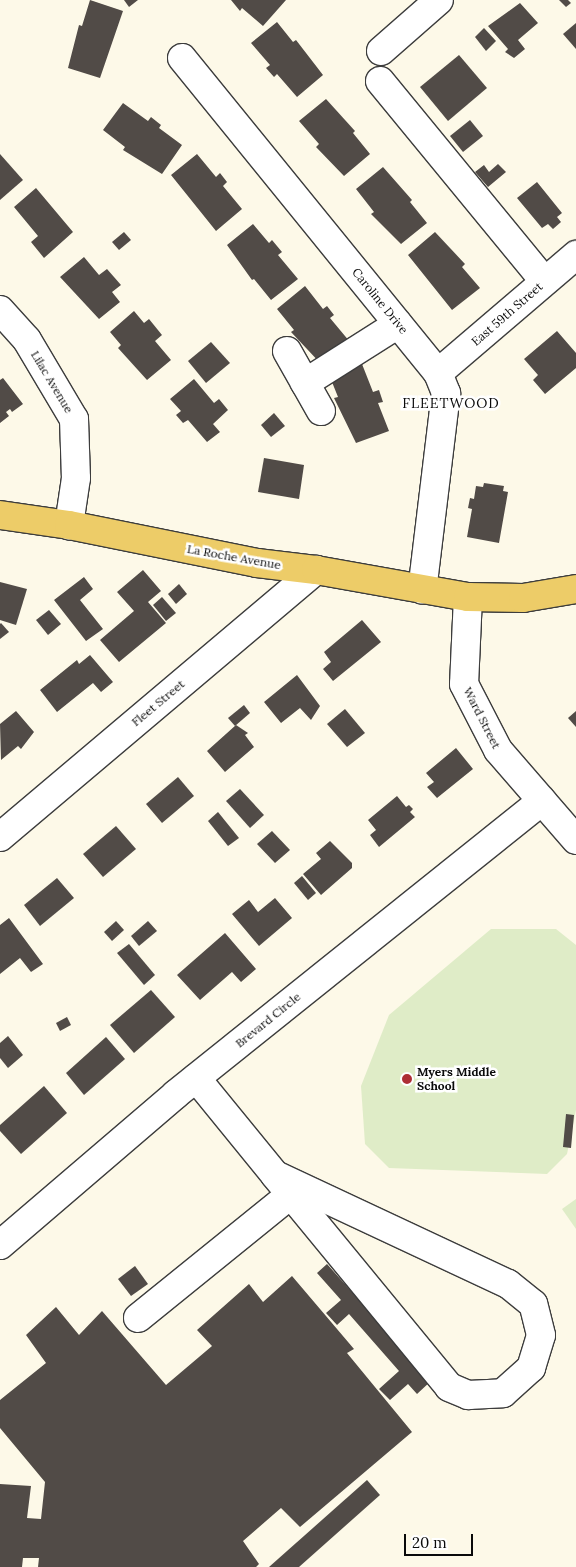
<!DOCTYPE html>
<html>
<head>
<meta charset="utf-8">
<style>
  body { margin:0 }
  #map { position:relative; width:576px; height:1567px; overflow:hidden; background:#fdf9e8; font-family:Lora,serif }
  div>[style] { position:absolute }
  .pitch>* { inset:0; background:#dfecc7 }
  .building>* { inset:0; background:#514b47 }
  .roads { filter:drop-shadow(1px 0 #3d3d3d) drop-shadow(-1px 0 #3d3d3d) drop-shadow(0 1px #3d3d3d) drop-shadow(0 -1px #3d3d3d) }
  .minor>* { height:28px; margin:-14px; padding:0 14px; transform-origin:14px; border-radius:14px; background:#fff }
  .major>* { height:28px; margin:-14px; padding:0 14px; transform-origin:14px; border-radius:14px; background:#edcc68 }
  .dots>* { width:14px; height:14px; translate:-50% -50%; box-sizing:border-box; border:2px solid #fff; border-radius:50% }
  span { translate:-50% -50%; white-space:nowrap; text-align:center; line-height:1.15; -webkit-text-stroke:5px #fff; paint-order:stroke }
  .street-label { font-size:12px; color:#0a0a0a }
  .poi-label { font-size:12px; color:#0a0a0a; font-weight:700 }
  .left { translate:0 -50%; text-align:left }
  .neighbourhood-label { font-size:14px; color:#0a0a0a; letter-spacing:1px }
  .scale { position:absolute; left:404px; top:1534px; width:69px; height:22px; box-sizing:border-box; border:2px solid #0a0a0a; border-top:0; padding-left:6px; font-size:15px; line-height:18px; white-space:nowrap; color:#0a0a0a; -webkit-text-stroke:4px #fff; paint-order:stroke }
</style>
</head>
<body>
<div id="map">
  <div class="pitch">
    <div style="clip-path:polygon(491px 929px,556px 929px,576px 945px,576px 1110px,567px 1154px,547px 1174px,389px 1168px,365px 1144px,361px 1086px,389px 1015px)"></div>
    <div style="clip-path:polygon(576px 1199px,576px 1229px,562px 1209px)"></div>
  </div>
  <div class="building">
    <div style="clip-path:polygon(90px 0,123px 11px,100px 78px,68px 68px,79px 25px,82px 26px)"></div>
    <div style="clip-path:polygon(124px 0,138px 0,129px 7px)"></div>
    <div style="clip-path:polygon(231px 0,286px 0,263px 26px,242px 8px,240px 11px)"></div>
    <div style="clip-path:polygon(559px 0,568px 0,571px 3px,566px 7px)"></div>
    <div style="clip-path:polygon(520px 3px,538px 23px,518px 40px,525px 49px,514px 58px,505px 52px,508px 49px,488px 26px)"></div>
    <div style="clip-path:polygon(277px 22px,293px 42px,296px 40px,323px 75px,297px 97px,277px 74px,274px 77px,266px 68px,270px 65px,251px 43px)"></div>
    <div style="clip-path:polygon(576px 23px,576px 49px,563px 34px)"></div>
    <div style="clip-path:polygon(484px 28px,496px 41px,486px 51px,475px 37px)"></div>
    <div style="clip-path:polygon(459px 55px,487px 88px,448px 121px,420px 87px)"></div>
    <div style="clip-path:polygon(326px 99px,355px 131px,353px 133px,370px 154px,344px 176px,316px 147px,319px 144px,299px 121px)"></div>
    <div style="clip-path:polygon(123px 103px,148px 121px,151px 117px,161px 125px,159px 128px,182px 145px,162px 174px,123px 150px,125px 147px,103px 130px)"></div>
    <div style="clip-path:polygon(470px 120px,483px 136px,463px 152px,450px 136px)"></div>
    <div style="clip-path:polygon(0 154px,23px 180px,0 200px)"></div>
    <div style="clip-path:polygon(197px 154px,216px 177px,220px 173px,227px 182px,223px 186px,242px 209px,216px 231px,171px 175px)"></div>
    <div style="clip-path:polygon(498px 164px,506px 172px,488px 187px,475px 172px,484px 165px,489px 172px)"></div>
    <div style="clip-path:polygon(383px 167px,412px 200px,410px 202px,427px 223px,401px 244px,371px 214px,374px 212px,356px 189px)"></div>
    <div style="clip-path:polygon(537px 182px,562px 213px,557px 217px,561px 222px,553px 229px,548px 224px,542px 228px,517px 198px)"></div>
    <div style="clip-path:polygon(36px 188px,73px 232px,44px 258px,31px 242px,38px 236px,14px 207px)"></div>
    <div style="clip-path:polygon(253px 224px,269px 243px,272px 240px,282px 252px,278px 255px,298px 279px,271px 300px,254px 279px,252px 280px,227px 245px)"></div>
    <div style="clip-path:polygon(124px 232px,131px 240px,119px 250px,112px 242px)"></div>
    <div style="clip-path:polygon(435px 232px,465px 264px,462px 267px,480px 288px,452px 310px,408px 255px)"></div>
    <div style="clip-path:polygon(84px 257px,99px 275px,107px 269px,121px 285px,112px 292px,120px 302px,99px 319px,60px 277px)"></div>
    <div style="clip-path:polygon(305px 286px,323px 309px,327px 306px,334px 315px,330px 318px,350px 342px,322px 365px,291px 332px,294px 330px,277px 309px)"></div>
    <div style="clip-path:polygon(134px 311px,144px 323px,149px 319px,162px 335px,155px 341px,171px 360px,147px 380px,118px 348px,121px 345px,110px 332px)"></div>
    <div style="clip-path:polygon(557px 331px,576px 353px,576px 368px,545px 394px,533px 380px,538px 375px,524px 359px)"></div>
    <div style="clip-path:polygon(211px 342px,230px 363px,206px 383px,188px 361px)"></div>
    <div style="clip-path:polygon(362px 364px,373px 392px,379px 390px,383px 402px,378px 403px,389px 431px,356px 443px,334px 398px,338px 397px,330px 377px)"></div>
    <div style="clip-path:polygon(3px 378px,23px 404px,12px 412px,10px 409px,6px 412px,9px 416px,0 423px,0 380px)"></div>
    <div style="clip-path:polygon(194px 379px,214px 403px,219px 399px,228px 410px,213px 424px,220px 432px,207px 442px,188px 420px,183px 423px,176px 415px,181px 411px,170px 399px)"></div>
    <div style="clip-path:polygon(274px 413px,285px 426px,271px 437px,261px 425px)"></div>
    <div style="clip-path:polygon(264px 458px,304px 465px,299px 499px,258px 492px)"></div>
    <div style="clip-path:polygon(484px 483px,504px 486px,503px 491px,508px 492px,499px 543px,467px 537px,472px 509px,468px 508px,470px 498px,474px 499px,476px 486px,483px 487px)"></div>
    <div style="clip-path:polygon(143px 570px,161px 591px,148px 602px,166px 623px,119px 662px,100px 640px,134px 611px,117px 592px)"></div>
    <div style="clip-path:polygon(84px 577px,93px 589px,80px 600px,103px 629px,86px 641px,54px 600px)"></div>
    <div style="clip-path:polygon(0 582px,27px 589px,16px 625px,0 620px)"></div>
    <div style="clip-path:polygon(179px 584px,187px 594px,176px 604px,168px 594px)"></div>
    <div style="clip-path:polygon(162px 597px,176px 613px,166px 621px,153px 605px)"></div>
    <div style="clip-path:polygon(49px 610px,61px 624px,48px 635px,36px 620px)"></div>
    <div style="clip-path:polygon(362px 620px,381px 642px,333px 681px,323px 669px,331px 662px,324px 652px)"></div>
    <div style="clip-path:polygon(1px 623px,9px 632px,0 639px,0 624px)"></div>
    <div style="clip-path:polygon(90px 655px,113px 682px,101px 692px,93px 683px,57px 712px,40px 690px,77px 660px,79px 664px)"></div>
    <div style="clip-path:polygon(297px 675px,320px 706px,311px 720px,300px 708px,281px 723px,264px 702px)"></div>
    <div style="clip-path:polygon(244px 705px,250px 713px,235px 726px,228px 718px)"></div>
    <div style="clip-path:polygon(345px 709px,365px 733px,347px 747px,327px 724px)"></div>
    <div style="clip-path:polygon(16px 711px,34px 732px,21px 749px,18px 746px,1px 760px,0 724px)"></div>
    <div style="clip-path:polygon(576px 711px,576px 727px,568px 718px)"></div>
    <div style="clip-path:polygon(236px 725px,248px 733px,245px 735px,254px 747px,225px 772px,207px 751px)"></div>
    <div style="clip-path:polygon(456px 748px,473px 769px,437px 798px,427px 787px,434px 782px,426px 773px)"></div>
    <div style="clip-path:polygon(178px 777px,194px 796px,162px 823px,146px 804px)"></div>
    <div style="clip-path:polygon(240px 789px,264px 815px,250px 828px,226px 801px)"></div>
    <div style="clip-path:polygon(397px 796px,406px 807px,409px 805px,413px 809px,410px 812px,415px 817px,379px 847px,370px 835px,376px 830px,368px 820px)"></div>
    <div style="clip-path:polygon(218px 812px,239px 838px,228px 846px,208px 821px)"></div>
    <div style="clip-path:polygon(116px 826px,136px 849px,103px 877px,83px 854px)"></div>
    <div style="clip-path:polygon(272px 831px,290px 850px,275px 863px,257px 844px)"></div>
    <div style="clip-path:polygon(330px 841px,352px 863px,352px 868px,321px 895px,303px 874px,321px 859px,316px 853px)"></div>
    <div style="clip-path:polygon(302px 876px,316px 893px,308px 900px,294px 883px)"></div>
    <div style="clip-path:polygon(57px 878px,74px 898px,40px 926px,24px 905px)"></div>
    <div style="clip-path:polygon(275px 898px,292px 918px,259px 946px,232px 914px,249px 900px,258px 912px)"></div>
    <div style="clip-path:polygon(9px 918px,43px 964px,31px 972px,20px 958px,0 974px,0 925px)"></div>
    <div style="clip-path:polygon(116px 921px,124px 930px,112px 941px,104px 932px)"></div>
    <div style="clip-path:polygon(148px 921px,157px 931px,139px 946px,131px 936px)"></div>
    <div style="clip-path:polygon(225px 933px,256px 969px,241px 982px,232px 972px,200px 1000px,177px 975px)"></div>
    <div style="clip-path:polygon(129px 944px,155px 975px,144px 985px,117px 953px)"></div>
    <div style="clip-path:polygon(151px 990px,175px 1017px,134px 1053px,110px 1025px)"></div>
    <div style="clip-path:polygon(67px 1017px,71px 1025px,60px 1031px,56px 1023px)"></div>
    <div style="clip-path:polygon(8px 1036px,23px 1055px,8px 1068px,0 1058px,0 1043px)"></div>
    <div style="clip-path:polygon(106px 1037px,125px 1059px,84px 1095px,66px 1073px)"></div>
    <div style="clip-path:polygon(44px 1086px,67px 1113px,21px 1154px,0 1131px,0 1125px)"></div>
    <div style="clip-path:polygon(566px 1114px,574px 1115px,571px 1148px,563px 1147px)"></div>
    <div style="clip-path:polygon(327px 1264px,431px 1381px,417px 1394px,408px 1384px,390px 1400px,379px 1389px,399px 1371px,349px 1314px,337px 1325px,326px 1313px,341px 1300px,317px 1273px)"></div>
    <div style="clip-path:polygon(135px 1266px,148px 1284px,131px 1296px,118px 1279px)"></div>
    <div style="clip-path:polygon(292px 1276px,354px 1349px,347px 1353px,412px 1432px,300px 1527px,281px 1508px,243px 1541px,259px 1564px,256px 1567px,38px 1567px,39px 1558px,23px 1558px,22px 1567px,0 1567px,0 1484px,31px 1486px,27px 1518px,41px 1519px,45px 1482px,0 1428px,0 1400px,46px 1363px,26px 1335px,56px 1307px,79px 1335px,102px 1311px,166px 1385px,212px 1346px,197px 1330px,249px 1284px,263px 1302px)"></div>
    <div style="clip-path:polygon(367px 1480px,380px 1495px,299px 1567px,269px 1567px)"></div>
  </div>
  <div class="roads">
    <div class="minor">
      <div style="left:381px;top:51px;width:77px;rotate:-41.3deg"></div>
      <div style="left:182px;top:58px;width:406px;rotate:50.9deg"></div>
      <div style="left:438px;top:373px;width:22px;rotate:68deg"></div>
      <div style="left:446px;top:393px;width:198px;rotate:96.9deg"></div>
      <div style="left:380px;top:81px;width:259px;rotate:50.6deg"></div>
      <div style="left:0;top:310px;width:40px;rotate:48deg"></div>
      <div style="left:27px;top:340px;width:92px;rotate:59.3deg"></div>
      <div style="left:74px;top:419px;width:59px;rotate:88.1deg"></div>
      <div style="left:76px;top:478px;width:48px;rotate:98.5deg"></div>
      <div style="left:287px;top:351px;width:69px;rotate:60.5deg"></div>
      <div style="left:438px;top:373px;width:182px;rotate:-40.5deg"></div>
      <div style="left:305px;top:383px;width:110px;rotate:-32.4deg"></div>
      <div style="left:468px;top:597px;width:87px;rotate:92.6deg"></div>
      <div style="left:464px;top:684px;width:74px;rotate:62.7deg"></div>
      <div style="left:498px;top:750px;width:119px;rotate:49.1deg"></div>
      <div style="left:0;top:837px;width:414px;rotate:-40.2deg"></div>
      <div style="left:196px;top:1078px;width:125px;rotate:50.8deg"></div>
      <div style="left:275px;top:1175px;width:274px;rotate:50.6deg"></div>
      <div style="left:449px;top:1387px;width:21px;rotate:23deg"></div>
      <div style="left:468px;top:1395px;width:35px;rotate:-3deg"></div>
      <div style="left:503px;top:1393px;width:38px;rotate:-42deg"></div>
      <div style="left:531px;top:1368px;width:34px;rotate:-73deg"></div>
      <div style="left:541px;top:1335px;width:32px;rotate:-104deg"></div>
      <div style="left:533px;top:1304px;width:32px;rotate:-141deg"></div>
      <div style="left:508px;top:1284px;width:257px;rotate:-154.9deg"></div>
      <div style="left:0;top:1245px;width:232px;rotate:-40.6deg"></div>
      <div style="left:176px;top:1094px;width:469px;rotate:-38.7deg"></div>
      <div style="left:138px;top:1318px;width:197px;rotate:-39deg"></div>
    </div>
    <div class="major">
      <div style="left:0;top:515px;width:70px;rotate:8.2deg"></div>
      <div style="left:69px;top:525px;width:192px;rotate:11.4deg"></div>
      <div style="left:257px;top:563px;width:59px;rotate:6.8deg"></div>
      <div style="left:316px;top:570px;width:154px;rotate:10.1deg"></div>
      <div style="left:468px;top:597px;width:55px;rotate:1deg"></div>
      <div style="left:523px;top:598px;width:54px;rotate:-9.6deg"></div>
    </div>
  </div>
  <div class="dots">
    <div style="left:407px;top:1079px;background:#ad2e35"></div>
  </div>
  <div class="street-label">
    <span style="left:380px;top:301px;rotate:51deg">Caroline Drive</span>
    <span style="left:507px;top:314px;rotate:-41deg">East 59th Street</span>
    <span style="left:52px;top:382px;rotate:59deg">Lilac Avenue</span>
    <span style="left:234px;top:557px;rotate:10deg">La Roche Avenue</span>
    <span style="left:158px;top:703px;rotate:-40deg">Fleet Street</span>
    <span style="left:482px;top:718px;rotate:63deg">Ward Street</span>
    <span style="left:268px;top:1020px;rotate:-39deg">Brevard Circle</span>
  </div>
  <div class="poi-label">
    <span class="left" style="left:417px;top:1079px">Myers Middle<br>School</span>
  </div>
  <div class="neighbourhood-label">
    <span style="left:451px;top:403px">FLEETWOOD</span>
  </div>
  <div class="scale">20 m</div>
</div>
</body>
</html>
